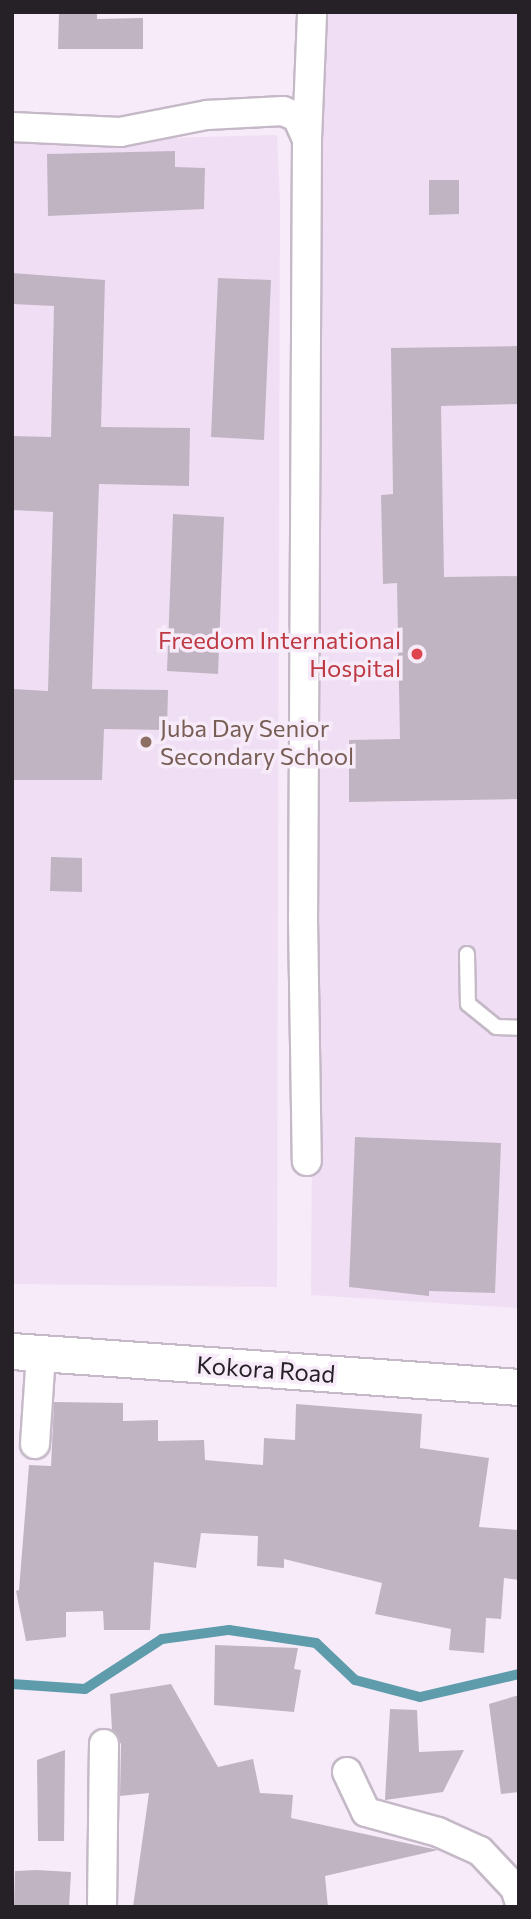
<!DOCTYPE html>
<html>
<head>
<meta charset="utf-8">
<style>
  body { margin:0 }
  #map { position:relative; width:531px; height:1919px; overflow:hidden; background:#f7ebfa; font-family:Commissioner,sans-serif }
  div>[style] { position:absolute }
  .built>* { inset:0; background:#f0dff4 }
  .stream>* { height:10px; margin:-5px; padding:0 5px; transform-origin:5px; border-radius:5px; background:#5e9cac }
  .building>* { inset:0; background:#c0b4c2 }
  .roads { filter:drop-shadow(2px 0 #c5b9c7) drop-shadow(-2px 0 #c5b9c7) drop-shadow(0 2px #c5b9c7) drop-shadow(0 -2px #c5b9c7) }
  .service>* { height:14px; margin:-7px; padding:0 7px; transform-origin:7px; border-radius:7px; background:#fff }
  .minor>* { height:28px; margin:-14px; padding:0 14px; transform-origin:14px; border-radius:14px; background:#fff }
  .tertiary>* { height:35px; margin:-17.5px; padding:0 17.5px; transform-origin:17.5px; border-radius:17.5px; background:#fff }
  .dots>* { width:19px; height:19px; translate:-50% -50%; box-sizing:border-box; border:4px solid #f7ebfa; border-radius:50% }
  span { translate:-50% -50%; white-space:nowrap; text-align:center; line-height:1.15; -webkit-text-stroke:7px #f7ebfa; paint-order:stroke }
  .health-label { font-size:24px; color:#be3a42 }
  .right { translate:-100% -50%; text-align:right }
  .education-label { font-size:24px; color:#785e54 }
  .left { translate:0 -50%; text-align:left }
  .street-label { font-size:24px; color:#252126 }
  .frame { position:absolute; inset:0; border:14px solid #252126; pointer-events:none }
</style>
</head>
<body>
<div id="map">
  <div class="built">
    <div style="clip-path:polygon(319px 12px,519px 12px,519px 1308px,311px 1295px)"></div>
    <div style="clip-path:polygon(277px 135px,280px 200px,277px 1287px,12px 1284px,12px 142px)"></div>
  </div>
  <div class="stream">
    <div style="left:12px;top:1684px;width:73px;rotate:3.9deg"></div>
    <div style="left:85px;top:1689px;width:92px;rotate:-33deg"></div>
    <div style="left:162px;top:1639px;width:68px;rotate:-7.7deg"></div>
    <div style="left:229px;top:1630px;width:88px;rotate:8.5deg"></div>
    <div style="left:316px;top:1643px;width:54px;rotate:43.5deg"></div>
    <div style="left:355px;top:1680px;width:67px;rotate:14.7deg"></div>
    <div style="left:420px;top:1697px;width:102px;rotate:-13.1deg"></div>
  </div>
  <div class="building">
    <div style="clip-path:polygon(59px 12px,97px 12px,97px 19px,143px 18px,143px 49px,58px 49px)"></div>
    <div style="clip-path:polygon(175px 151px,175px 167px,205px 168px,204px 209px,48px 216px,47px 154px)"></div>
    <div style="clip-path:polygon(429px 180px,459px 180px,459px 214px,429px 215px)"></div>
    <div style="clip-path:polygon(12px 273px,105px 280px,101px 427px,190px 428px,189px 486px,99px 484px,92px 689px,168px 690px,167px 730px,104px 729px,102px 780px,12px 780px,12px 689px,48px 691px,53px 512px,12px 510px,12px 436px,51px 437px,54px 306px,12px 304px)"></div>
    <div style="clip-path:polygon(218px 278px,271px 280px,264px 440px,211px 437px)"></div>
    <div style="clip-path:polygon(519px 346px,519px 404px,441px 406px,444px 577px,519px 576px,519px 799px,349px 802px,349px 740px,400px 739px,397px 583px,383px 584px,381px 495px,393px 494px,391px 348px)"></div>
    <div style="clip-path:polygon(173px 514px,224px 517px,218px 674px,167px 671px)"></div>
    <div style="clip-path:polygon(51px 857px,82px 858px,82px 892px,50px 891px)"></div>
    <div style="clip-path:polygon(355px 1137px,501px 1143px,495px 1293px,429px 1291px,429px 1296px,349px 1287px)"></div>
    <div style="clip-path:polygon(54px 1402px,123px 1403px,123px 1421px,158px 1420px,158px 1441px,204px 1440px,205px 1460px,263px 1465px,264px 1438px,295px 1440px,296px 1404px,422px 1414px,420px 1448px,489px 1458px,479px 1527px,519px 1530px,519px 1580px,504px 1578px,501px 1619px,486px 1618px,484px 1653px,449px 1650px,451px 1629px,375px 1614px,382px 1583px,284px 1559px,284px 1568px,257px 1566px,258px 1536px,201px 1533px,196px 1568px,154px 1562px,150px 1630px,104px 1630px,103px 1611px,66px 1612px,66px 1637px,26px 1641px,16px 1591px,19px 1590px,29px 1465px,51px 1466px)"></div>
    <div style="clip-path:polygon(215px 1645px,298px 1648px,294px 1669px,301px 1670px,294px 1712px,214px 1705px)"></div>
    <div style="clip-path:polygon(171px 1684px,218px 1767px,253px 1759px,260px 1793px,293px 1795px,291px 1818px,438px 1850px,325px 1876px,328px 1907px,133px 1907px,149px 1793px,120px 1796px,121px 1744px,112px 1730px,110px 1694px)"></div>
    <div style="clip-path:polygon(519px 1695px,519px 1792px,501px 1794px,489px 1704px)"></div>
    <div style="clip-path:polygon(390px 1709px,417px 1710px,419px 1752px,464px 1750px,443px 1792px,385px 1800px)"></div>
    <div style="clip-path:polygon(65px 1750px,64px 1841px,38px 1841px,37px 1760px)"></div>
    <div style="clip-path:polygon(37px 1870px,71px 1872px,69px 1907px,14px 1907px,15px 1871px)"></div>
  </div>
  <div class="roads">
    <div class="service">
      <div style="left:467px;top:954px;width:50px;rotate:88.9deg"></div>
      <div style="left:468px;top:1004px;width:36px;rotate:39deg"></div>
      <div style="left:496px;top:1027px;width:23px;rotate:2deg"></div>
    </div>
    <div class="minor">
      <div style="left:12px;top:127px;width:108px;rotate:2.7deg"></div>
      <div style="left:120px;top:132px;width:89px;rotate:-11.1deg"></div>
      <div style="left:207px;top:115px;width:76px;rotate:-3deg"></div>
      <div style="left:283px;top:111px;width:15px;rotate:23deg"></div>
      <div style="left:297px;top:117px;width:24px;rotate:66deg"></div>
      <div style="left:307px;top:139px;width:780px;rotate:90.29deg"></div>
      <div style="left:303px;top:919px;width:242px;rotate:89.1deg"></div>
      <div style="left:307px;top:139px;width:127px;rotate:-87.7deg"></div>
      <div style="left:35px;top:1444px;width:91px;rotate:-86.2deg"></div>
      <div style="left:347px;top:1772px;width:44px;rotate:64.6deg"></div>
      <div style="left:366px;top:1812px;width:75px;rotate:15.5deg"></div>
      <div style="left:438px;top:1832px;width:46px;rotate:24.3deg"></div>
      <div style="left:480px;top:1851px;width:51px;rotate:46.6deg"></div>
      <div style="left:515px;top:1888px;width:13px;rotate:72deg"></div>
      <div style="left:102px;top:1907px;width:163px;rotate:-89.3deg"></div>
    </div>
    <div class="tertiary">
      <div style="left:12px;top:1351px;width:508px;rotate:4.06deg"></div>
    </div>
  </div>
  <div class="dots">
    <div style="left:417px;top:654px;background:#e0444e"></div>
    <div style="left:146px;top:742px;background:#8d6e63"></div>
  </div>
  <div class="health-label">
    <span class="right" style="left:401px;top:654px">Freedom International<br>Hospital</span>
  </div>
  <div class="education-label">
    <span class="left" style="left:160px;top:742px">Juba Day Senior<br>Secondary School</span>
  </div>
  <div class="street-label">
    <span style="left:266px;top:1369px;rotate:4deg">Kokora Road</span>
  </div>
  <div class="frame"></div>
</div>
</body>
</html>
